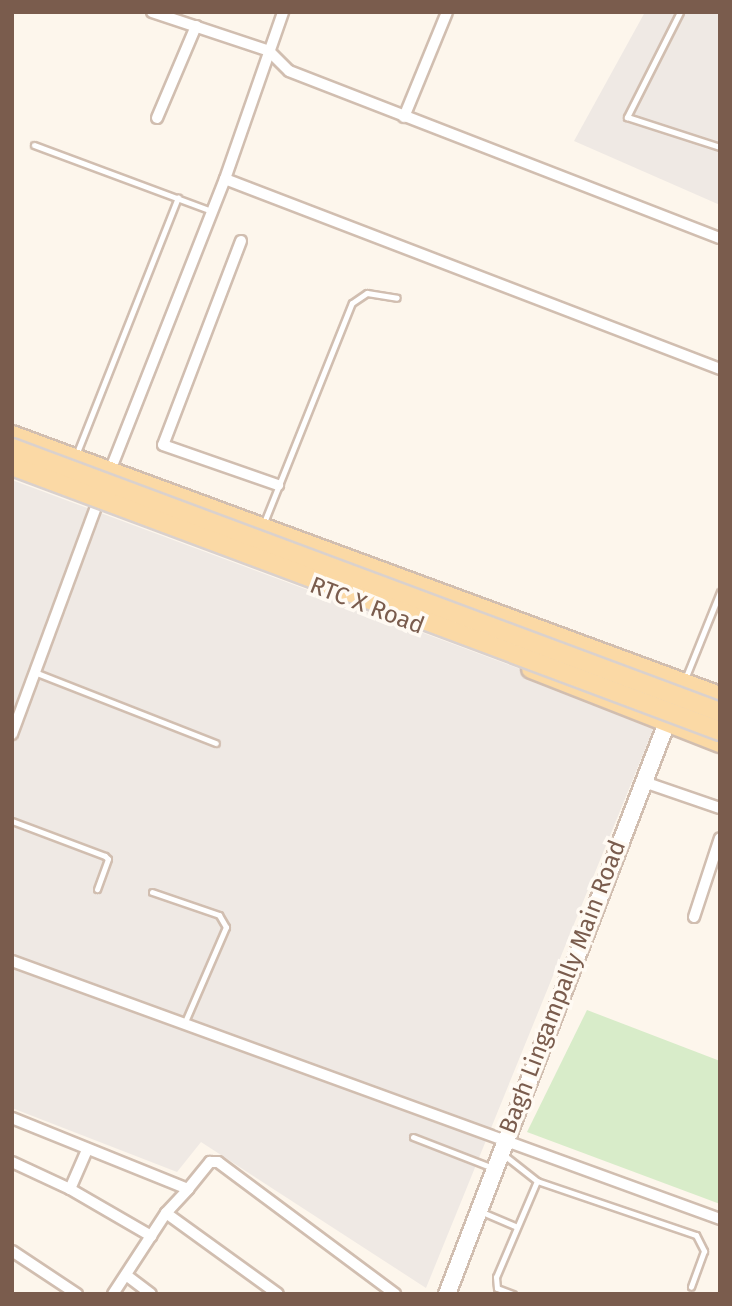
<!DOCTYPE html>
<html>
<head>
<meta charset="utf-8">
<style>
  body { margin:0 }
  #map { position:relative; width:732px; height:1306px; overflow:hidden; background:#fdf6ec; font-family:"Fira Sans",sans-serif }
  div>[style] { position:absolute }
  .industrial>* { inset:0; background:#efe9e4 }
  .green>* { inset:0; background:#d8ecc9 }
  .roads { filter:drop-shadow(2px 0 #d1beb0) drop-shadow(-2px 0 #d1beb0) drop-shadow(0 2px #d1beb0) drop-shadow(0 -2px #d1beb0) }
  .lane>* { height:5px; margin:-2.5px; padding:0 2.5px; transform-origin:2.5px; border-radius:2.5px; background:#fff }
  .street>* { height:10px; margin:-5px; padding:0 5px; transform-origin:5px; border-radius:5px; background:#fff }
  .secondary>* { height:16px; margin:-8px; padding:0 8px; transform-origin:8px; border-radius:8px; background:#fff }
  .primary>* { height:18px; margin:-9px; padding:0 9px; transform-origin:9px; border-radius:9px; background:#fbd9a5 }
  .bridges { filter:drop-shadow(2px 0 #dad1cd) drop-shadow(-2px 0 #dad1cd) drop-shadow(0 2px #dad1cd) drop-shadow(0 -2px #dad1cd) }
  .primary-bridge>* { height:18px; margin:-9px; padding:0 9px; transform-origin:9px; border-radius:9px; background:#fbd9a5 }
  span { translate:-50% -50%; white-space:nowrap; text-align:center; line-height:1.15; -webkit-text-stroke:7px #fffaf3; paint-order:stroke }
  .street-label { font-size:24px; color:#7a5c4d }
  .frame { position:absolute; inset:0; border:14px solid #7a5c4d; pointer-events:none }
</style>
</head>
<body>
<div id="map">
  <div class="industrial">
    <div style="clip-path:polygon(645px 12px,720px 12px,720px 205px,574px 141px)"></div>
    <div style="clip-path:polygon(12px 480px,657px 720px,426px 1288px,201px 1142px,177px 1172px,12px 1108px)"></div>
  </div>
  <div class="green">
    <div style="clip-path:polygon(587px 1010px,720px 1061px,720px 1204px,527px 1132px)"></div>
  </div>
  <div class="roads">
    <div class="lane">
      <div style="left:680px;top:12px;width:118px;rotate:116.8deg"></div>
      <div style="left:627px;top:117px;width:98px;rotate:17.9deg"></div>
      <div style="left:34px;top:145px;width:189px;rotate:20.4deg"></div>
      <div style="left:76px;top:455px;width:277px;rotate:-68.4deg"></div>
      <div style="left:263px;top:525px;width:239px;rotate:-68.2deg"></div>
      <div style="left:352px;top:303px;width:18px;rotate:-34deg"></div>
      <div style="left:367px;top:293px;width:30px;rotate:9deg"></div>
      <div style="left:37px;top:673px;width:192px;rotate:21.4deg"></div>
      <div style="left:685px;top:679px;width:94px;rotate:-68.1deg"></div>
      <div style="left:12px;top:821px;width:99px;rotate:20.6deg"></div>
      <div style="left:105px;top:856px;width:4px;rotate:45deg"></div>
      <div style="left:108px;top:859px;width:32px;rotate:110deg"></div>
      <div style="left:152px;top:892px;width:71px;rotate:18.9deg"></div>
      <div style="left:219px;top:915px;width:14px;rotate:60deg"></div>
      <div style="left:226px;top:927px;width:106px;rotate:113.4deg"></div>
      <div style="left:413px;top:1137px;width:86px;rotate:21.2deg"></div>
      <div style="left:504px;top:1155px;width:42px;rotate:38.2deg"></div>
      <div style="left:537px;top:1181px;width:104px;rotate:113.1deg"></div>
      <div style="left:496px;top:1277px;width:11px;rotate:85deg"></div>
      <div style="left:497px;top:1288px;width:17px;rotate:21deg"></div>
      <div style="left:537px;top:1181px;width:168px;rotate:18.8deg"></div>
      <div style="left:696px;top:1235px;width:18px;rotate:63deg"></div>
      <div style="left:704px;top:1251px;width:38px;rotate:110deg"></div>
      <div style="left:482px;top:1212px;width:38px;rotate:23deg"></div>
    </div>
    <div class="street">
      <div style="left:152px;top:12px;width:123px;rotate:18.4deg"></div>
      <div style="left:269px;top:51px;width:28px;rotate:45deg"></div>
      <div style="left:289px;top:71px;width:462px;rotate:21.2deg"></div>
      <div style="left:404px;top:117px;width:113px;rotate:-67.7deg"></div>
      <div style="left:157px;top:118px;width:100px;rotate:-67deg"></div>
      <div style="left:225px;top:179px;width:530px;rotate:21deg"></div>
      <div style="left:241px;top:241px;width:218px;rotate:110.9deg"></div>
      <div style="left:163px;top:445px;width:122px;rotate:19.2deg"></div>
      <div style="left:108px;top:476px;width:319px;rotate:-68.5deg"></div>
      <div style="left:225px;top:179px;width:177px;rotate:-70.8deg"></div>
      <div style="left:12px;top:734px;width:256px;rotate:-69.7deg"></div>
      <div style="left:644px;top:782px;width:80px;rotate:18.9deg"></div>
      <div style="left:694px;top:917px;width:83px;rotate:-71.8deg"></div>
      <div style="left:12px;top:961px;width:754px;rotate:20.02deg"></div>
      <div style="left:12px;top:1118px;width:190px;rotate:22deg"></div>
      <div style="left:188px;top:1189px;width:35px;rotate:-51deg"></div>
      <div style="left:210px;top:1162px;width:8px"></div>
      <div style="left:218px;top:1162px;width:221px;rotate:36.7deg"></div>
      <div style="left:12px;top:1162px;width:64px;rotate:25deg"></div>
      <div style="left:70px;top:1189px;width:43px;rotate:-66.4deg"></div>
      <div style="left:70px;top:1189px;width:94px;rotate:30.1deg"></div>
      <div style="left:166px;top:1213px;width:138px;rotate:35.9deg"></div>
      <div style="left:12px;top:1251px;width:78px;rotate:33.5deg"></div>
      <div style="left:126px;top:1275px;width:31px;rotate:37deg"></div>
      <div style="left:113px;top:1294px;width:97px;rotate:-56.8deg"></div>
      <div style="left:166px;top:1213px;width:33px;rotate:-47deg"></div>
    </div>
    <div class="secondary">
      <div style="left:447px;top:1294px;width:624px;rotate:-68.95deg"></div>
    </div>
    <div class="primary">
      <div style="left:12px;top:435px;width:755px;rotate:20.24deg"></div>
      <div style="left:531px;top:669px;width:203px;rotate:21.4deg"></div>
    </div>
  </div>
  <div class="bridges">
    <div class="primary-bridge">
      <div style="left:12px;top:448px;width:756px;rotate:20.45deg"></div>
      <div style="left:12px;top:466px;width:756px;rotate:20.52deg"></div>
    </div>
  </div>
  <div class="street-label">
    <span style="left:367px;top:606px;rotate:21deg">RTC X Road</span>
    <span style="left:563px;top:987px;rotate:-69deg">Bagh Lingampally Main Road</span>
  </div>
  <div class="frame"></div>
</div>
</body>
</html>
